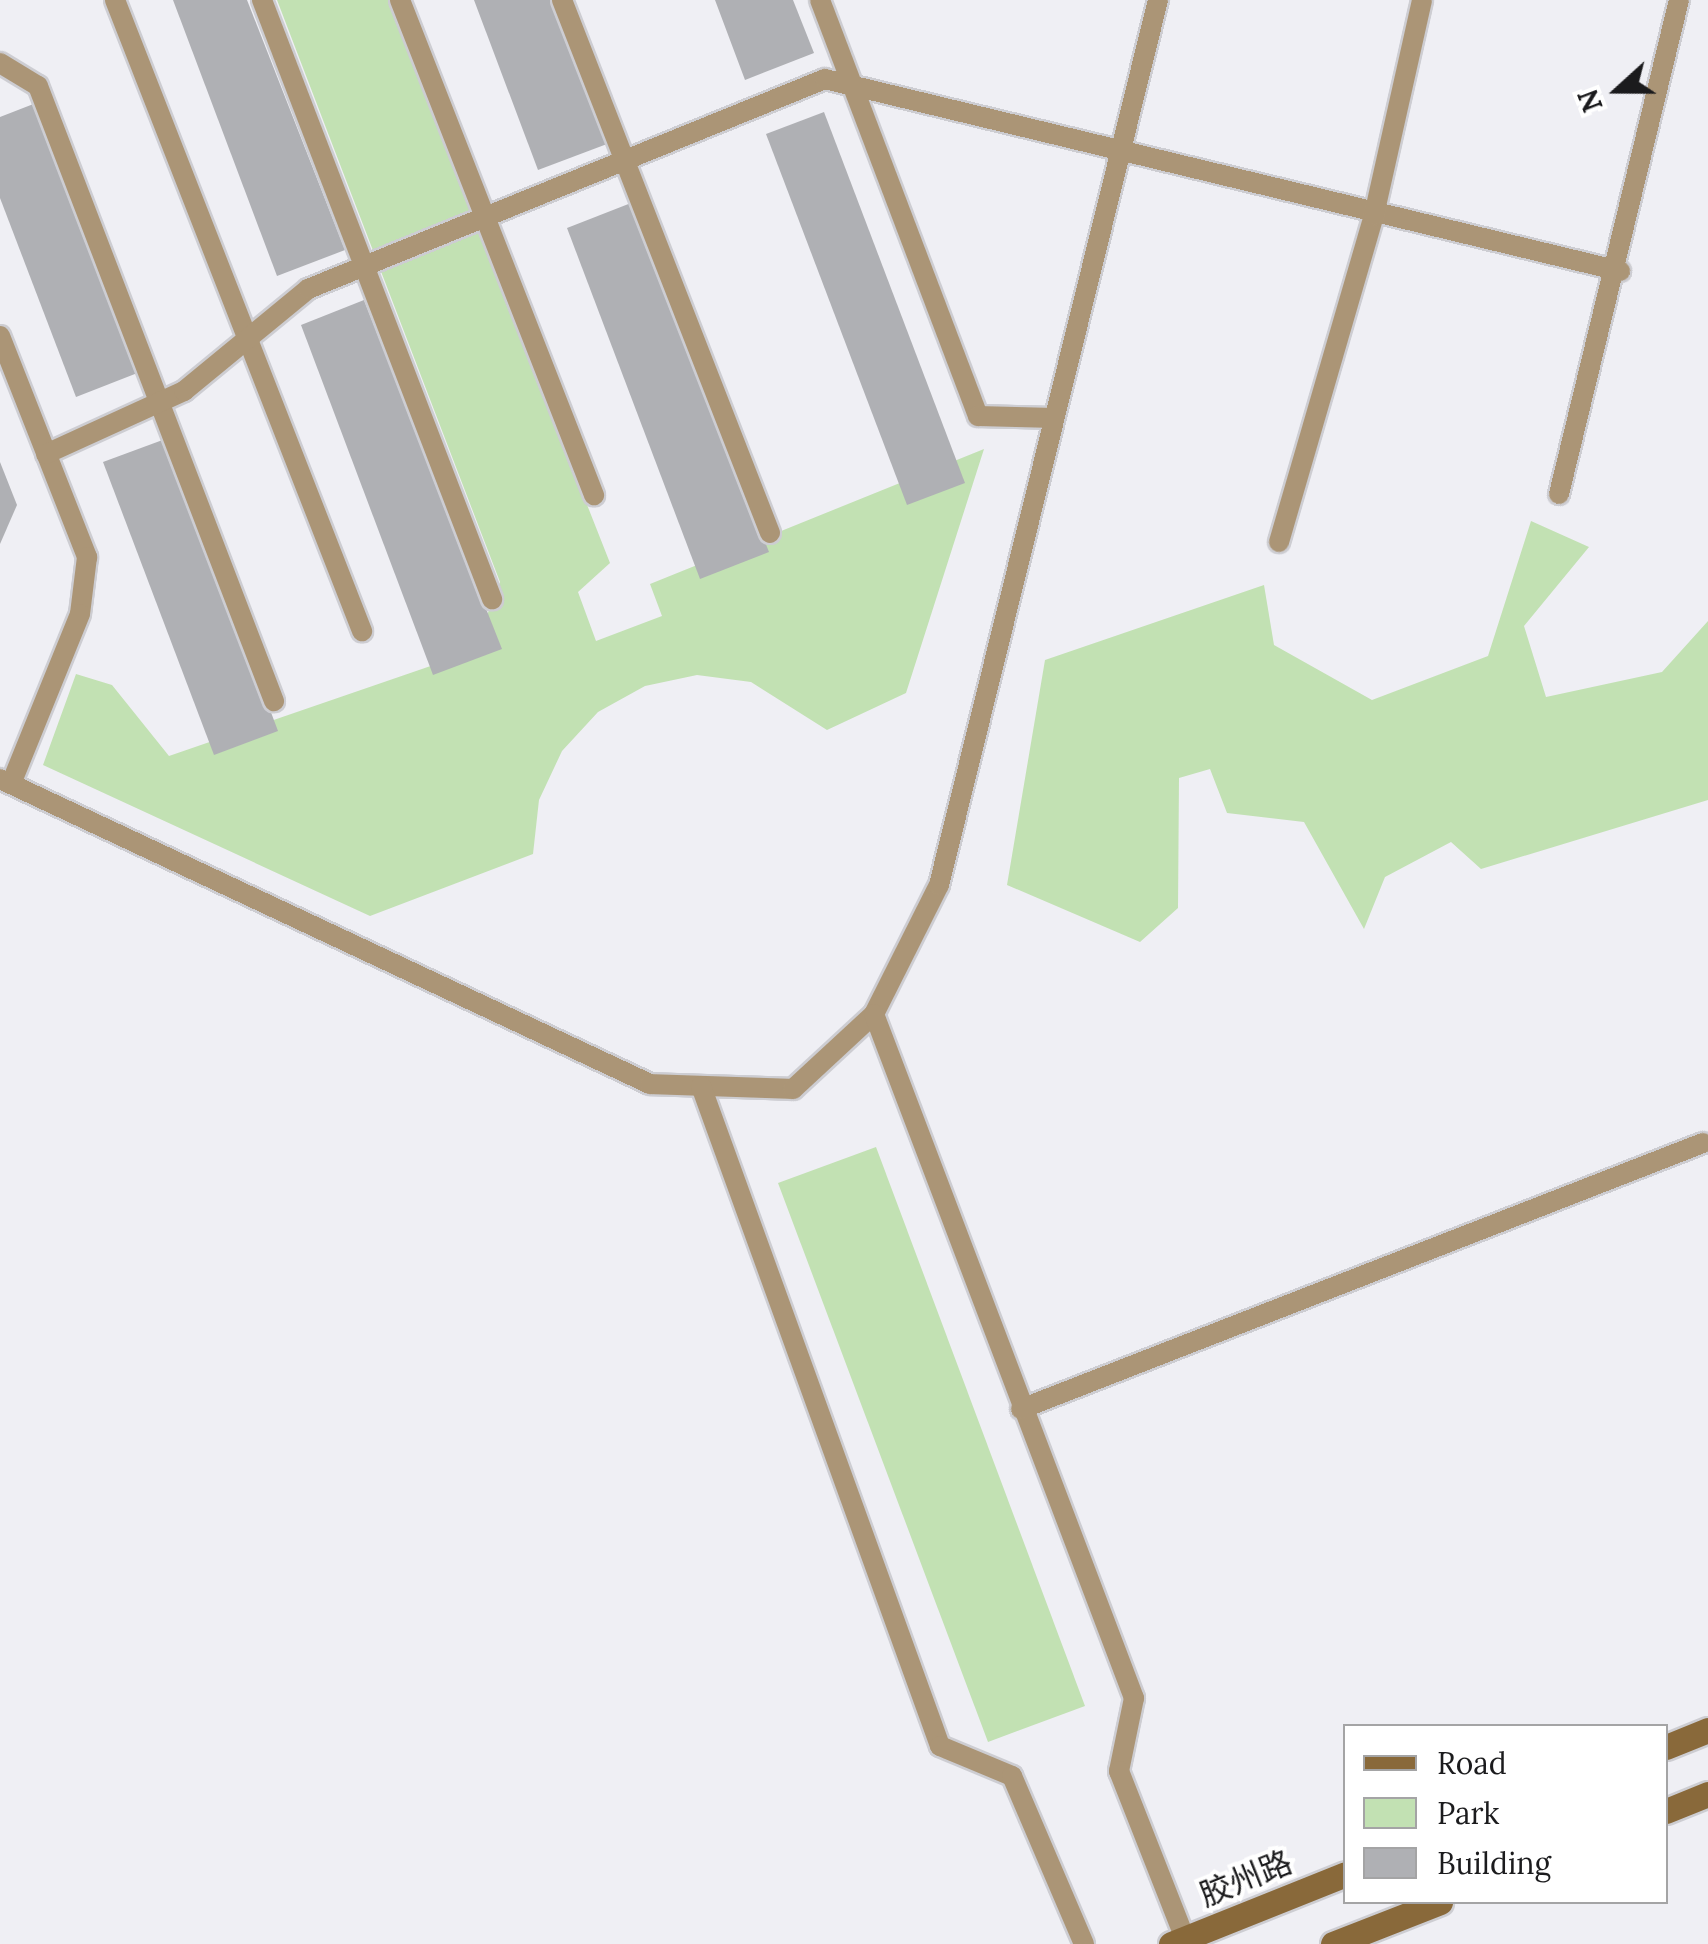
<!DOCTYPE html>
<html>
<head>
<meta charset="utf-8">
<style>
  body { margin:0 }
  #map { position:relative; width:1708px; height:1944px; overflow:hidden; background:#efeff4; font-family:Lora,"Noto Sans SC",serif }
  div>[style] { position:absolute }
  .green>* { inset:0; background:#c2e1b3 }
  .building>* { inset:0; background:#afb0b4 }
  .roads { filter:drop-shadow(2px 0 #cdcdd2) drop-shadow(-2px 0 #cdcdd2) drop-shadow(0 2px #cdcdd2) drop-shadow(0 -2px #cdcdd2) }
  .service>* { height:20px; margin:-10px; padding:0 10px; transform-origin:10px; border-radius:10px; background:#ab9576 }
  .secondary>* { height:25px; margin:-12.5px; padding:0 12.5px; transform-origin:12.5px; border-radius:12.5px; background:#89693a }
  span { translate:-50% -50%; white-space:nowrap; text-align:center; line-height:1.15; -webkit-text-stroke:8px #fff; paint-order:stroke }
  .street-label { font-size:32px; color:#1b1b1d }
  .legend { position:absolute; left:1343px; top:1724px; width:325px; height:180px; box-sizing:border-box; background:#fff; border:2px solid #a4a4a5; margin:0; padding:12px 18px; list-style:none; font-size:30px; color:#1b1b1d }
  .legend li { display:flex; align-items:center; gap:20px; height:50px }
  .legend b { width:50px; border:2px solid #a4a4a5 }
  .north { position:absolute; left:1568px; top:40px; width:100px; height:100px; -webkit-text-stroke:8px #fff; paint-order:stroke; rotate:249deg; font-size:28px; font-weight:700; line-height:40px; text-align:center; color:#1b1b1d }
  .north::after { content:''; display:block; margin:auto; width:35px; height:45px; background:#1b1b1d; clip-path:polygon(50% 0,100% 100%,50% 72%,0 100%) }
</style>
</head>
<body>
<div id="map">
  <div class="green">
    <div style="clip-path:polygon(277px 0,388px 0,610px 563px,578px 592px,596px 641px,662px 616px,650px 584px,984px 449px,906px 693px,827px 730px,751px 682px,697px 675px,645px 686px,598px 712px,562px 751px,539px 800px,533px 854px,370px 916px,43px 765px,76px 674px,112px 685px,169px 756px,451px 659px,484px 623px,500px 582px)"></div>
    <div style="clip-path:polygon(1531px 521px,1589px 547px,1524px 626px,1546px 697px,1662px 672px,1708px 621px,1708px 800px,1481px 869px,1451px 842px,1385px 877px,1364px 929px,1304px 822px,1227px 813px,1210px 769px,1179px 778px,1178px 908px,1140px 942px,1007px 885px,1045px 660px,1264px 585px,1274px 645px,1372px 700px,1488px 656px)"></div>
    <div style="clip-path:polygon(876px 1147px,1085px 1706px,988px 1742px,778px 1183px)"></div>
  </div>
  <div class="building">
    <div style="clip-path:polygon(173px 0,247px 0,345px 250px,277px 276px)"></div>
    <div style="clip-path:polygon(474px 0,550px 0,607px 144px,538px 170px)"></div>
    <div style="clip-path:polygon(715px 0,793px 0,814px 53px,745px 80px)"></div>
    <div style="clip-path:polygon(36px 103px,140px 372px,76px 397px,0 198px,0 117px)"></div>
    <div style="clip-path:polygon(824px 112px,965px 483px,907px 505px,766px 134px)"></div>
    <div style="clip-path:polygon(631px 203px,769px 552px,700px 579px,567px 228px)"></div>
    <div style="clip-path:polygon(364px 300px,502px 649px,433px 675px,301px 325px)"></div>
    <div style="clip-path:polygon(168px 438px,278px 731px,214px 755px,103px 462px)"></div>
    <div style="clip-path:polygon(0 462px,17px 505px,0 544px)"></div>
  </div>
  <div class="roads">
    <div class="service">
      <div style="left:115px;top:0;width:678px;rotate:68.62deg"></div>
      <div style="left:262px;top:0;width:642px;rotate:68.99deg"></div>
      <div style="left:400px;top:0;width:532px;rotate:68.6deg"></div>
      <div style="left:562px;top:0;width:572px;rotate:68.68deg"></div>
      <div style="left:820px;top:0;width:445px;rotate:69.2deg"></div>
      <div style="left:978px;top:416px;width:76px;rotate:1.5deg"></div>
      <div style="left:0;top:63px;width:44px;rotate:31.2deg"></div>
      <div style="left:38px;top:86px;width:659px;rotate:69.01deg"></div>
      <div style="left:0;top:336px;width:238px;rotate:68.5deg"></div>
      <div style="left:87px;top:557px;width:57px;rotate:97deg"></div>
      <div style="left:80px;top:614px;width:183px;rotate:112.1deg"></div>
      <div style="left:46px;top:454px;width:152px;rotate:-24.5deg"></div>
      <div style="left:184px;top:391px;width:161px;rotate:-39.4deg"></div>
      <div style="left:308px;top:289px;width:558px;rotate:-22.11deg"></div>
      <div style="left:825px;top:79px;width:818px;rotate:13.58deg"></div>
      <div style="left:1559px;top:494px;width:508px;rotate:-76.35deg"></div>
      <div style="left:1279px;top:542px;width:341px;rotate:-73.8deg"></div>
      <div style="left:1374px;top:215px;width:220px;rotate:-77.4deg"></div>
      <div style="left:0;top:779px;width:718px;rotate:25.14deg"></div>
      <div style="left:650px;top:1084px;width:143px;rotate:2deg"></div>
      <div style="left:793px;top:1089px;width:110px;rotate:-42.8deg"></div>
      <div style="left:874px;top:1014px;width:144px;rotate:-63.3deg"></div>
      <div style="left:939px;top:885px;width:912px;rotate:-76.1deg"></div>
      <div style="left:874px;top:1014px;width:732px;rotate:69.19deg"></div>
      <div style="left:1134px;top:1698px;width:75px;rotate:101.6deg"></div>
      <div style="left:1119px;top:1771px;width:186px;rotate:68.5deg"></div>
      <div style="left:701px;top:1086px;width:702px;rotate:70.09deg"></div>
      <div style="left:940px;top:1746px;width:78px;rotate:22.6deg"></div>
      <div style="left:1012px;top:1776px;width:183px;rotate:66.8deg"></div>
      <div style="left:1021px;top:1409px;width:732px;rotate:-21.31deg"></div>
    </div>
    <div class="secondary">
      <div style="left:1666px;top:1747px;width:45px;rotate:-22deg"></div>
      <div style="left:1666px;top:1811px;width:45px;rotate:-22deg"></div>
      <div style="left:1171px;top:1944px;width:188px;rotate:-21.8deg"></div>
      <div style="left:1333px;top:1944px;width:115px;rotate:-21.4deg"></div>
    </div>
  </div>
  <div class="street-label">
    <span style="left:1246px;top:1879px;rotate:-22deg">胶州路</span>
  </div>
  <ul class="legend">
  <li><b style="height:12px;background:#89693a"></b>Road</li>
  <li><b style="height:28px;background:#c2e1b3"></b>Park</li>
  <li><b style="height:28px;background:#afb0b4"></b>Building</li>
  </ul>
  <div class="north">N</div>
</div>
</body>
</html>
